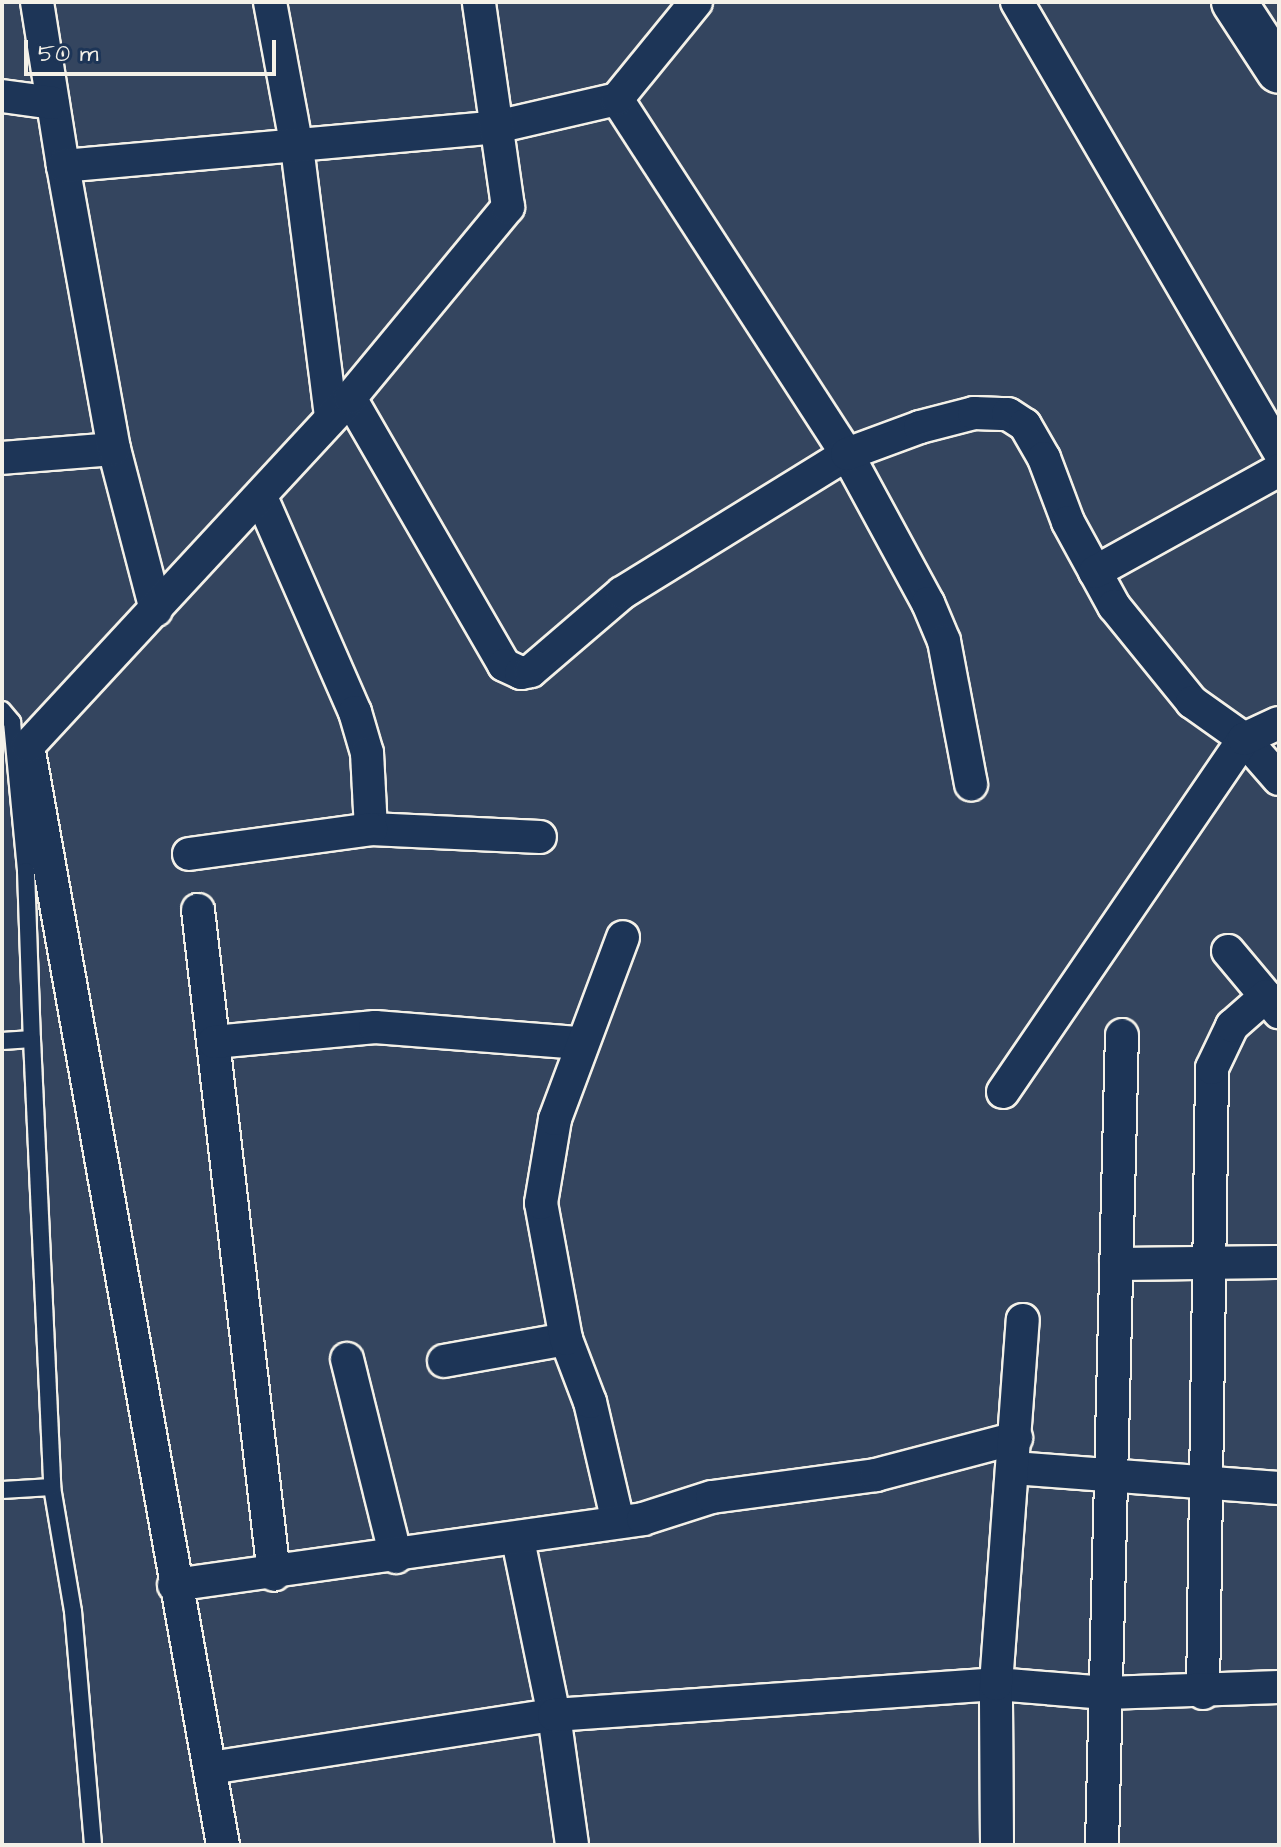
<!DOCTYPE html>
<html>
<head>
<meta charset="utf-8">
<style>
  body { margin:0 }
  #map { position:relative; width:1281px; height:1847px; overflow:hidden; background:#34455f; font-family:"Architects Daughter",sans-serif }
  div>[style] { position:absolute }
  .roads { filter:drop-shadow(2px 0 #f4f1e8) drop-shadow(-2px 0 #f4f1e8) drop-shadow(0 2px #f4f1e8) drop-shadow(0 -2px #f4f1e8) }
  .service>* { height:16px; margin:-8px; padding:0 8px; transform-origin:8px; border-radius:8px; background:#1d3557 }
  .minor>* { height:32px; margin:-16px; padding:0 16px; transform-origin:16px; border-radius:16px; background:#1d3557 }
  .trunk>* { height:44px; margin:-22px; padding:0 22px; transform-origin:22px; border-radius:22px; background:#1d3557 }
  span { translate:-50% -50%; white-space:nowrap; text-align:center; line-height:1.15; -webkit-text-stroke:6px #1d3557; paint-order:stroke }
  .frame { position:absolute; inset:0; border:4px solid #f4f1e8; pointer-events:none }
  .scale { position:absolute; left:24px; top:40px; width:252px; height:36px; box-sizing:border-box; border:4px solid #f4f1e8; border-top:0; padding-left:10px; font-size:24px; line-height:28px; white-space:nowrap; color:#f4f1e8; -webkit-text-stroke:6px #1d3557; paint-order:stroke }
</style>
</head>
<body>
<div id="map">
  <div class="roads">
    <div class="service">
      <div style="left:2px;top:710px;width:16px;rotate:50deg"></div>
      <div style="left:12px;top:722px;width:150px;rotate:84.6deg"></div>
      <div style="left:26px;top:871px;width:168px;rotate:88deg"></div>
      <div style="left:32px;top:1039px;width:30px;rotate:176deg"></div>
      <div style="left:32px;top:1039px;width:448px;rotate:87.4deg"></div>
      <div style="left:52px;top:1487px;width:126px;rotate:80.4deg"></div>
      <div style="left:73px;top:1611px;width:235px;rotate:85.1deg"></div>
      <div style="left:2px;top:1490px;width:50px;rotate:-3.4deg"></div>
    </div>
    <div class="minor">
      <div style="left:37px;top:2px;width:166px;rotate:81deg"></div>
      <div style="left:270px;top:2px;width:147px;rotate:79.5deg"></div>
      <div style="left:297px;top:147px;width:270px;rotate:82.8deg"></div>
      <div style="left:1017px;top:2px;width:520px;rotate:59.74deg"></div>
      <div style="left:2px;top:96px;width:51px;rotate:7.8deg"></div>
      <div style="left:617px;top:99px;width:423px;rotate:57.1deg"></div>
      <div style="left:847px;top:454px;width:170px;rotate:61.5deg"></div>
      <div style="left:928px;top:603px;width:41px;rotate:67.2deg"></div>
      <div style="left:944px;top:641px;width:146px;rotate:79.3deg"></div>
      <div style="left:350px;top:398px;width:308px;rotate:60deg"></div>
      <div style="left:504px;top:665px;width:19px;rotate:25deg"></div>
      <div style="left:521px;top:673px;width:10px;rotate:-11deg"></div>
      <div style="left:531px;top:671px;width:120px;rotate:-40.6deg"></div>
      <div style="left:622px;top:593px;width:264px;rotate:-31.7deg"></div>
      <div style="left:847px;top:454px;width:78px;rotate:-20.3deg"></div>
      <div style="left:920px;top:427px;width:56px;rotate:-14.5deg"></div>
      <div style="left:974px;top:413px;width:34px;rotate:2deg"></div>
      <div style="left:1008px;top:414px;width:20px;rotate:33deg"></div>
      <div style="left:1025px;top:425px;width:38px;rotate:60deg"></div>
      <div style="left:1044px;top:458px;width:68px;rotate:69.4deg"></div>
      <div style="left:1068px;top:522px;width:96px;rotate:61.3deg"></div>
      <div style="left:1114px;top:606px;width:124px;rotate:50.9deg"></div>
      <div style="left:1192px;top:702px;width:64px;rotate:35.4deg"></div>
      <div style="left:1244px;top:739px;width:53px;rotate:48.8deg"></div>
      <div style="left:2px;top:458px;width:112px;rotate:-4.6deg"></div>
      <div style="left:261px;top:497px;width:235px;rotate:66.4deg"></div>
      <div style="left:355px;top:712px;width:43px;rotate:73.7deg"></div>
      <div style="left:367px;top:753px;width:76px;rotate:87deg"></div>
      <div style="left:371px;top:829px;width:169px;rotate:2.7deg"></div>
      <div style="left:1095px;top:572px;width:210px;rotate:-29deg"></div>
      <div style="left:156px;top:610px;width:166px;rotate:-104.6deg"></div>
      <div style="left:114px;top:449px;width:288px;rotate:-100.2deg"></div>
      <div style="left:63px;top:166px;width:435px;rotate:-5.1deg"></div>
      <div style="left:496px;top:127px;width:124px;rotate:-13deg"></div>
      <div style="left:617px;top:99px;width:125px;rotate:-50.8deg"></div>
      <div style="left:189px;top:854px;width:184px;rotate:-7.8deg"></div>
      <div style="left:198px;top:910px;width:669px;rotate:83.48deg"></div>
      <div style="left:1228px;top:951px;width:80px;rotate:50.1deg"></div>
      <div style="left:214px;top:1042px;width:162px;rotate:-5.3deg"></div>
      <div style="left:375px;top:1027px;width:206px;rotate:4.5deg"></div>
      <div style="left:1003px;top:1092px;width:427px;rotate:-55.7deg"></div>
      <div style="left:1244px;top:739px;width:38px;rotate:-25deg"></div>
      <div style="left:1116px;top:1264px;width:163px;rotate:-0.7deg"></div>
      <div style="left:347px;top:1359px;width:204px;rotate:76.1deg"></div>
      <div style="left:444px;top:1361px;width:124px;rotate:-10.2deg"></div>
      <div style="left:1013px;top:1468px;width:267px;rotate:4.3deg"></div>
      <div style="left:618px;top:1522px;width:123px;rotate:-103.1deg"></div>
      <div style="left:590px;top:1402px;width:67px;rotate:-110.9deg"></div>
      <div style="left:566px;top:1339px;width:138px;rotate:-100.4deg"></div>
      <div style="left:541px;top:1203px;width:85px;rotate:-80.5deg"></div>
      <div style="left:555px;top:1119px;width:194px;rotate:-69.5deg"></div>
      <div style="left:518px;top:1540px;width:179px;rotate:78.4deg"></div>
      <div style="left:554px;top:1715px;width:131px;rotate:82.1deg"></div>
      <div style="left:174px;top:1585px;width:474px;rotate:-8deg"></div>
      <div style="left:643px;top:1519px;width:72px;rotate:-17.7deg"></div>
      <div style="left:712px;top:1497px;width:165px;rotate:-7.6deg"></div>
      <div style="left:876px;top:1475px;width:145px;rotate:-14.8deg"></div>
      <div style="left:1203px;top:1693px;width:625px;rotate:-89.17deg"></div>
      <div style="left:1212px;top:1068px;width:47px;rotate:-64.5deg"></div>
      <div style="left:1232px;top:1026px;width:45px;rotate:-41.4deg"></div>
      <div style="left:210px;top:1768px;width:348px;rotate:-8.8deg"></div>
      <div style="left:554px;top:1715px;width:443px;rotate:-4deg"></div>
      <div style="left:996px;top:1684px;width:110px;rotate:4.7deg"></div>
      <div style="left:1106px;top:1693px;width:173px;rotate:-2deg"></div>
      <div style="left:223px;top:1845px;width:1116px;rotate:-100.06deg"></div>
      <div style="left:28px;top:746px;width:474px;rotate:-47.2deg"></div>
      <div style="left:350px;top:398px;width:248px;rotate:-50.4deg"></div>
      <div style="left:508px;top:207px;width:207px;rotate:-98.1deg"></div>
      <div style="left:997px;top:1845px;width:161px;rotate:-90.4deg"></div>
      <div style="left:996px;top:1684px;width:365px;rotate:-85.8deg"></div>
      <div style="left:1102px;top:1845px;width:810px;rotate:-88.59deg"></div>
    </div>
    <div class="trunk">
      <div style="left:1234px;top:2px;width:82px;rotate:56.9deg"></div>
    </div>
  </div>
  <div class="frame"></div>
  <div class="scale">50 m</div>
</div>
</body>
</html>
